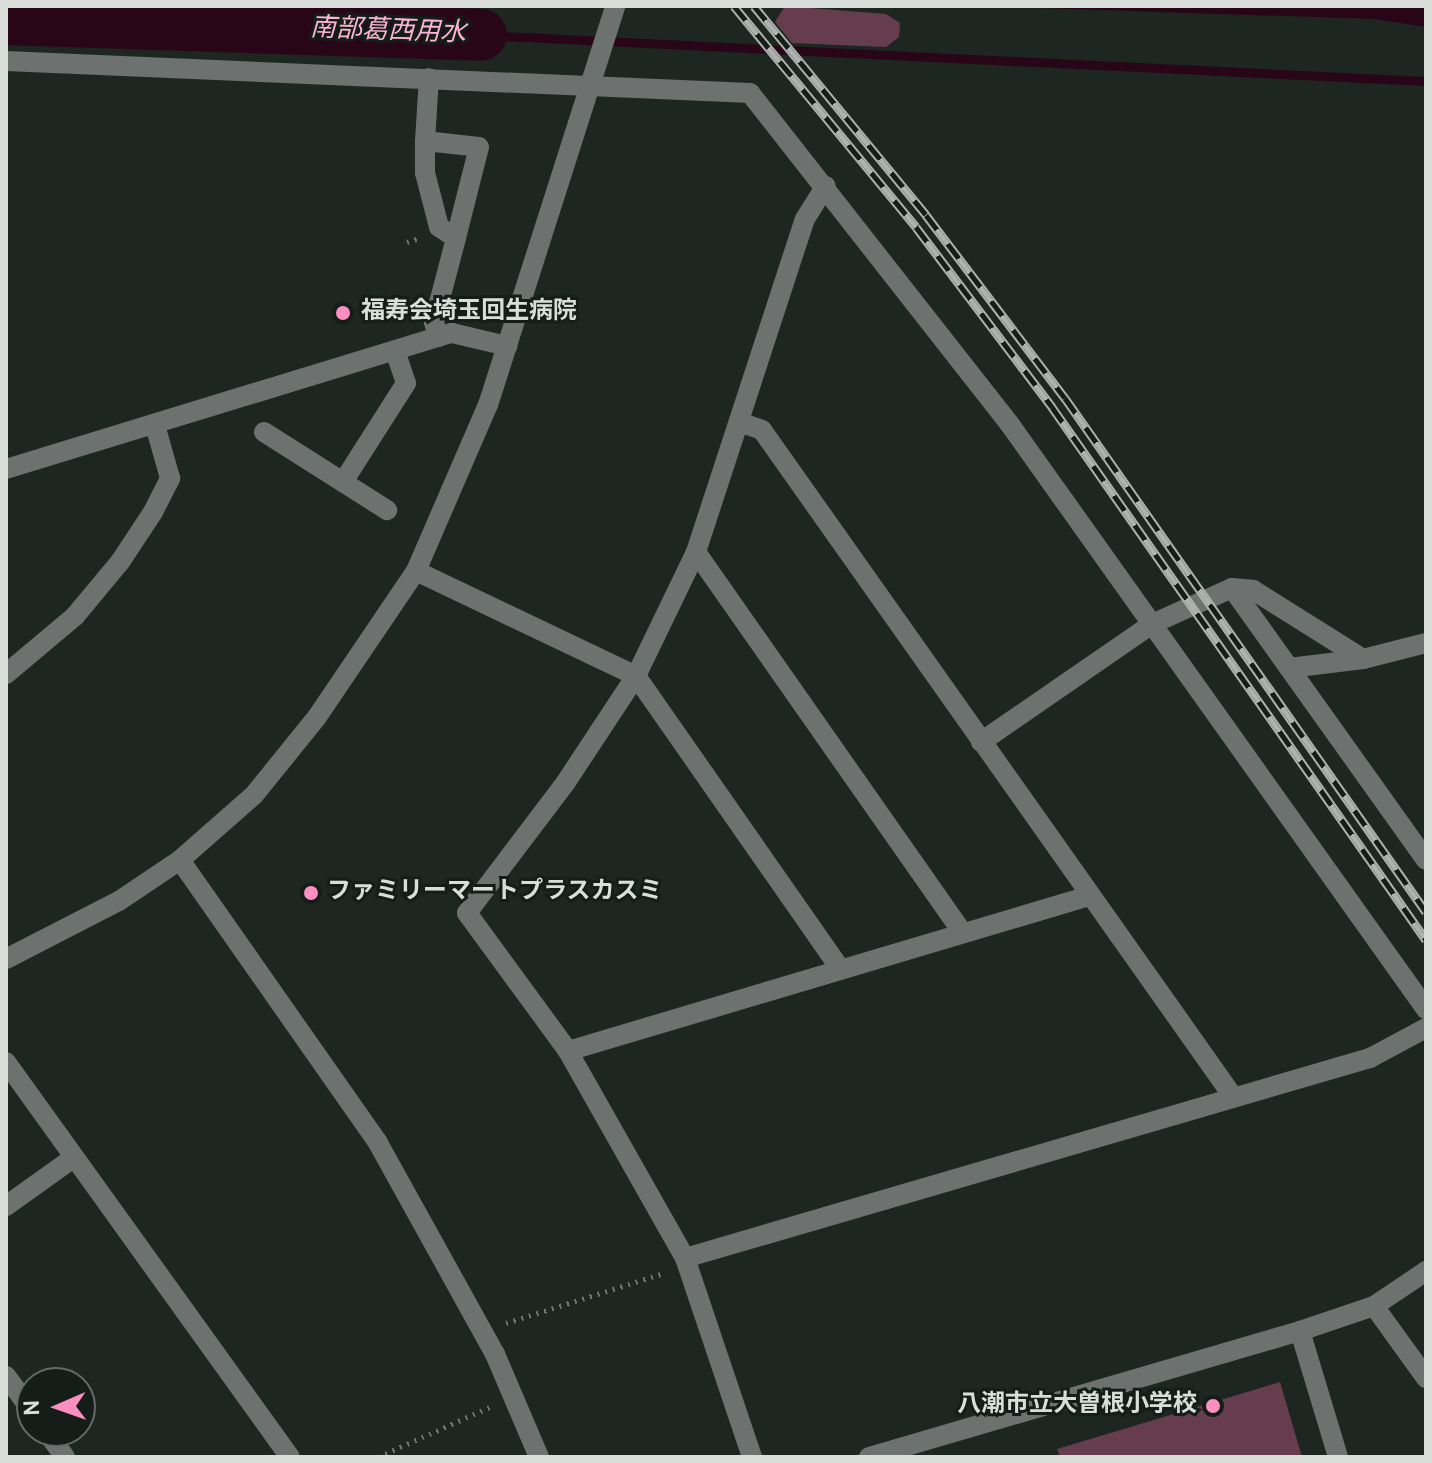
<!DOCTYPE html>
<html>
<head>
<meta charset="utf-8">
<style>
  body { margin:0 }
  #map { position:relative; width:1432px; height:1463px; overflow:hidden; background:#1e2622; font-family:Overpass,"Noto Sans JP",sans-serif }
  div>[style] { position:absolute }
  .green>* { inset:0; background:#663d4f }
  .water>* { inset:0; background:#280617 }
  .stream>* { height:9px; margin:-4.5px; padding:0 4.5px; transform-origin:4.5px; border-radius:4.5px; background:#280617 }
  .river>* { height:52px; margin:-26px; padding:0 26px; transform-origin:26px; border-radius:26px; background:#280617 }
  .path>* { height:5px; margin-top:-2.5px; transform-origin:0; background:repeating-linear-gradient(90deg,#6f7572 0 2px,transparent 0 8px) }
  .minor>* { height:20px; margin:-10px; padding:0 10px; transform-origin:10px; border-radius:10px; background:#6d716f }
  .rail>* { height:9px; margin-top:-4.5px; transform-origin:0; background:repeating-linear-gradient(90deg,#151d19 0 18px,#acb2ae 0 36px); box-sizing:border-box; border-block:2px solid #acb2ae }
  .dots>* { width:22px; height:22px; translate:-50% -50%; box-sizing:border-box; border:4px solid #151d19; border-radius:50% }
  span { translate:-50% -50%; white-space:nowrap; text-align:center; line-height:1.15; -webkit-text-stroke:6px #151d19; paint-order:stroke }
  .poi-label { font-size:24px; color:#d9dedb; font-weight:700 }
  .left { translate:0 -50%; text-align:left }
  .right { translate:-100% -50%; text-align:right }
  .water-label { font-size:26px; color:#fcb3d1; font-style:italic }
  .frame { position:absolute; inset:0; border:8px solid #d9dedb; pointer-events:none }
  .north { position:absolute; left:16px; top:1367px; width:80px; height:80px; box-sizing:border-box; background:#151d19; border:2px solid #636a67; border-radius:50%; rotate:268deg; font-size:22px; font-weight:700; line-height:32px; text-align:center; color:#d9dedb }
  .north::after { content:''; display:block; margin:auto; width:28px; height:36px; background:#fd8ec0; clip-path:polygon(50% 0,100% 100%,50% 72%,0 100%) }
</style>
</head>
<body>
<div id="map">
  <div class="green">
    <div style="clip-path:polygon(785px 6px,886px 14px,900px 23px,899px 37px,886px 47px,792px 43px,775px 22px)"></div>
    <div style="clip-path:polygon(1280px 1382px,1302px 1457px,1060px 1457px,1057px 1449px)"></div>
  </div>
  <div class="water">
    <div style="clip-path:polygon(980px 6px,1417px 6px,1426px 7px,1426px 27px,1374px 19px)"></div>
  </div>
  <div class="stream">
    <div style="left:481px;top:35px;width:946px;rotate:2.79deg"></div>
  </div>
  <div class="river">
    <div style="left:6px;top:19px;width:475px;rotate:1.9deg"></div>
  </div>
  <div class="path">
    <div style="left:407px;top:242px;width:14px;rotate:-17deg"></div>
    <div style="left:506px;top:1323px;width:166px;rotate:-17.6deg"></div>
    <div style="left:378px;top:1457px;width:123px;rotate:-24.1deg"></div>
  </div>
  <div class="minor">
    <div style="left:6px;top:61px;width:745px;rotate:2.46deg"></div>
    <div style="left:750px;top:93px;width:423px;rotate:51.9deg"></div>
    <div style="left:1011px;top:426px;width:716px;rotate:54.56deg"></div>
    <div style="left:425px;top:141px;width:54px;rotate:6.3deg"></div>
    <div style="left:479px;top:147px;width:94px;rotate:104.2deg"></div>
    <div style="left:456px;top:238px;width:20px;rotate:-147deg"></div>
    <div style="left:439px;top:227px;width:56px;rotate:-104.5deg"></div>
    <div style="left:425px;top:173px;width:32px;rotate:-90deg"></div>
    <div style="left:425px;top:141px;width:63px;rotate:-86.4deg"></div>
    <div style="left:438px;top:337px;width:16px;rotate:-105deg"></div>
    <div style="left:434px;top:322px;width:87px;rotate:-75.3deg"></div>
    <div style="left:742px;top:423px;width:21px;rotate:19deg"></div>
    <div style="left:762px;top:430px;width:814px;rotate:54.75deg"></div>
    <div style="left:264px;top:432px;width:146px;rotate:32.4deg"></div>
    <div style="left:6px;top:469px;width:466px;rotate:-17deg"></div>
    <div style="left:452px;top:333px;width:57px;rotate:13.3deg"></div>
    <div style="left:343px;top:482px;width:117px;rotate:-57.5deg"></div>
    <div style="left:406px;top:383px;width:34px;rotate:-109deg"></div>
    <div style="left:696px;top:552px;width:464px;rotate:55deg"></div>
    <div style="left:416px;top:571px;width:244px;rotate:25.5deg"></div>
    <div style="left:636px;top:676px;width:356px;rotate:55.1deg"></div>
    <div style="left:1232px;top:588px;width:21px;rotate:5deg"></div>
    <div style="left:1253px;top:590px;width:130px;rotate:32.1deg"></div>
    <div style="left:1289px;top:668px;width:75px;rotate:-6.9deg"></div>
    <div style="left:1363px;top:659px;width:65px;rotate:-14.3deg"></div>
    <div style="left:6px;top:674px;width:90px;rotate:-40deg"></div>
    <div style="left:75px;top:616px;width:70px;rotate:-50.2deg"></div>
    <div style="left:120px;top:562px;width:60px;rotate:-56.6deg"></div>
    <div style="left:153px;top:512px;width:38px;rotate:-63deg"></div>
    <div style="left:170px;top:478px;width:55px;rotate:-105.8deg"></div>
    <div style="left:981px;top:742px;width:208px;rotate:-34.6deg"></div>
    <div style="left:1152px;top:624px;width:88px;rotate:-24.2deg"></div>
    <div style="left:1232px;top:588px;width:334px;rotate:54.5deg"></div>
    <div style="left:180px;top:860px;width:345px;rotate:55deg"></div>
    <div style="left:378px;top:1143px;width:241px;rotate:61deg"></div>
    <div style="left:495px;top:1354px;width:112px;rotate:66.9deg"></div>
    <div style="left:6px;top:959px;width:127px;rotate:-27.2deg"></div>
    <div style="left:119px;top:901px;width:73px;rotate:-33.9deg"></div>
    <div style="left:180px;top:860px;width:98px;rotate:-41.3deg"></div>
    <div style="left:254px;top:795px;width:100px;rotate:-51.1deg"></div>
    <div style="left:317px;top:717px;width:176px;rotate:-55.9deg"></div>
    <div style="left:416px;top:571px;width:181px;rotate:-66.6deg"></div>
    <div style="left:488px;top:405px;width:419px;rotate:-72.3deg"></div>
    <div style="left:568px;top:1051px;width:544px;rotate:-16.57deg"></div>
    <div style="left:6px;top:1062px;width:486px;rotate:54.3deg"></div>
    <div style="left:6px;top:1206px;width:82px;rotate:-35.6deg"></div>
    <div style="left:685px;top:1258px;width:714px;rotate:-16.28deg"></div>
    <div style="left:1370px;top:1058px;width:64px;rotate:-28.2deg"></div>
    <div style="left:1374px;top:1306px;width:89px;rotate:54.2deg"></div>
    <div style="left:1300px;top:1331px;width:132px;rotate:73.2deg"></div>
    <div style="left:6px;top:1376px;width:44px;rotate:53.4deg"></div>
    <div style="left:46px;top:1431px;width:32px;rotate:54deg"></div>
    <div style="left:752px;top:1457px;width:210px;rotate:-108.6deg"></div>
    <div style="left:685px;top:1258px;width:238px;rotate:-119.5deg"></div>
    <div style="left:568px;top:1051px;width:171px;rotate:-126.2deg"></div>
    <div style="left:467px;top:913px;width:164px;rotate:-52.9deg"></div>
    <div style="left:566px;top:782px;width:127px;rotate:-56.6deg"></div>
    <div style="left:636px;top:676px;width:138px;rotate:-64.2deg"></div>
    <div style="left:696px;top:552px;width:350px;rotate:-71.9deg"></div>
    <div style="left:805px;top:219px;width:39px;rotate:-58deg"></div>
    <div style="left:869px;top:1457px;width:449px;rotate:-16.3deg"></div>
    <div style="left:1300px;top:1331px;width:78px;rotate:-18.7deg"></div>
    <div style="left:1374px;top:1306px;width:63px;rotate:-33.9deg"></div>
  </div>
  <div class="rail">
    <div style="left:734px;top:6px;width:286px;rotate:50.5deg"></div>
    <div style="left:916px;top:227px;width:226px;rotate:52.9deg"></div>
    <div style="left:1052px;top:407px;width:651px;rotate:54.94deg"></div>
    <div style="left:754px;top:6px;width:271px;rotate:50.5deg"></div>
    <div style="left:926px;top:215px;width:230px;rotate:52.8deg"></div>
    <div style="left:1065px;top:398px;width:628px;rotate:54.92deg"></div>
  </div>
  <div class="dots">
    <div style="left:343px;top:313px;background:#fd8ec0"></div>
    <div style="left:311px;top:893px;background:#fd8ec0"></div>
    <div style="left:1213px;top:1406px;background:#fd8ec0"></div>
  </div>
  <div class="poi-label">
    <span class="left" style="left:361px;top:313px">福寿会埼玉回生病院</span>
    <span class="left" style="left:327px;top:893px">ファミリーマートプラスカスミ</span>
    <span class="right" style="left:1197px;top:1406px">八潮市立大曽根小学校</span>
  </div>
  <div class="water-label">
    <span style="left:388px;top:32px;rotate:2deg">南部葛西用水</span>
  </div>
  <div class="frame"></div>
  <div class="north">N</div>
</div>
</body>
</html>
